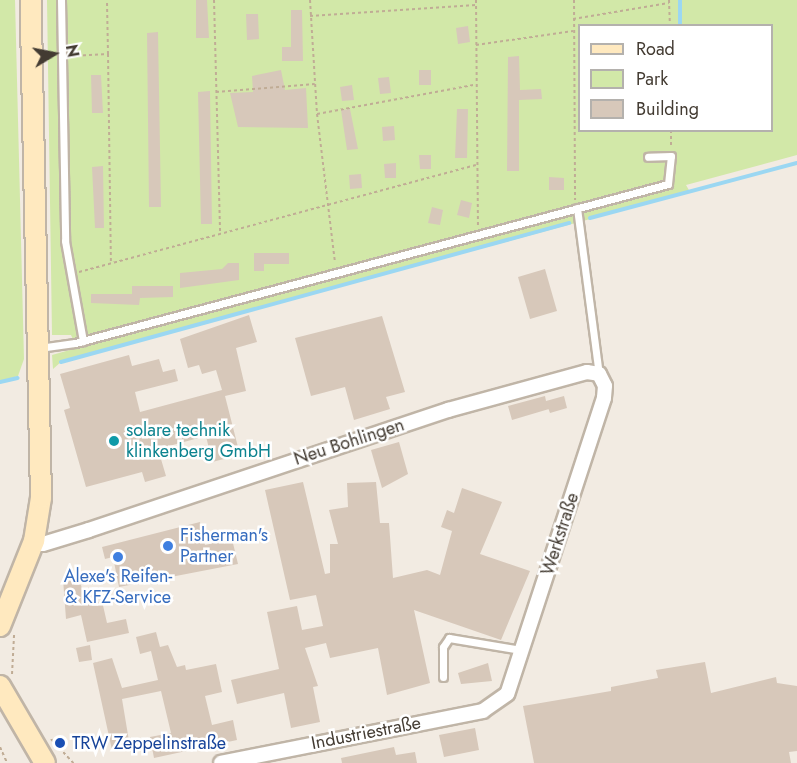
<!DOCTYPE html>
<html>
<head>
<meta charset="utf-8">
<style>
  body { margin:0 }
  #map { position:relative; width:797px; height:763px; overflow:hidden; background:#f2ebe2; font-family:Jost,sans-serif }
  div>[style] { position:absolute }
  .green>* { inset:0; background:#d2e8a8 }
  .stream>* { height:4px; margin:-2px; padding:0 2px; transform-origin:2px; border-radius:2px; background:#9bd7f2 }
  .building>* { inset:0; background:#d7c8ba }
  .path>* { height:2px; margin-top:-1px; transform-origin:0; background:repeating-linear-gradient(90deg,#c0ac95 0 3px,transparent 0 6px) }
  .roads { filter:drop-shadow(2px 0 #c0b5a7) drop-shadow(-2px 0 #c0b5a7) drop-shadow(0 2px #c0b5a7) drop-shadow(0 -2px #c0b5a7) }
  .lane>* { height:7px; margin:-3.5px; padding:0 3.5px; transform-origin:3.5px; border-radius:3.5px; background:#fff }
  .street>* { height:14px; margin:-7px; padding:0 7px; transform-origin:7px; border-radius:7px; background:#fff }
  .secondary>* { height:20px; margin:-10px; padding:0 10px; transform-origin:10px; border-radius:10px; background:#ffe9bf }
  .dots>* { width:16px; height:16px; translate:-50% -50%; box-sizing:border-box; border:3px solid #fff; border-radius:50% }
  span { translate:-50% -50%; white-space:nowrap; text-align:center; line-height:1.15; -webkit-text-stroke:5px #fff; paint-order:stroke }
  .culture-label { font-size:18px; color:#0d838f }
  .left { translate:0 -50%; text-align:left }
  .street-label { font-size:18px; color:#433b32 }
  .shop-label { font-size:18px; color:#366cbe }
  .transit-label { font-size:18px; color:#164399 }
  .legend { position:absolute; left:578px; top:24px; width:195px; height:108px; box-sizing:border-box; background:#fff; border:2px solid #b4b1ad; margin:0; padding:8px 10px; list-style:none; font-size:18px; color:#433b32 }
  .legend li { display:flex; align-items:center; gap:12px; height:30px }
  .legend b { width:30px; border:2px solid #b4b1ad }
  .north { position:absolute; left:24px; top:24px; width:60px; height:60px; -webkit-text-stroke:4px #fff; paint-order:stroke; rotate:80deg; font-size:16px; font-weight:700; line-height:24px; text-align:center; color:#433b32 }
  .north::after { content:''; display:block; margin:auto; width:21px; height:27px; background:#433b32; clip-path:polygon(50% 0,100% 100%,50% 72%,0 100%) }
</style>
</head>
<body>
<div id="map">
  <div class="green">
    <div style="clip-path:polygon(0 0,15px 0,24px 359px,18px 376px,0 381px)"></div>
    <div style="clip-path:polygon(evenodd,47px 0,797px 0,797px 155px,686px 185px,690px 192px,61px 362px,53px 369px,52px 355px,77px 348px,71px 335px,52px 335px,47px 0,580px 26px,772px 26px,772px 130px,580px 130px,580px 26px)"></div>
  </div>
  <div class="stream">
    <div style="left:680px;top:0;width:26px;rotate:90deg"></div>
    <div style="left:590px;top:218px;width:214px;rotate:-14.9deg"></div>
    <div style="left:61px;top:362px;width:527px;rotate:-15.3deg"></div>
    <div style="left:0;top:382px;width:18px;rotate:-13deg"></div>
  </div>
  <div class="building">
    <div style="clip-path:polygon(196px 0,207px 0,209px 38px,196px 38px)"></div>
    <div style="clip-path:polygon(291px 10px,302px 10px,303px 61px,282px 61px,282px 47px,291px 47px)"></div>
    <div style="clip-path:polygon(246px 14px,258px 14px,259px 39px,247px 40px)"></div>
    <div style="clip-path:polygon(468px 26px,470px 42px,458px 44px,456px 28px)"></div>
    <div style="clip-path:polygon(158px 32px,161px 207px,149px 207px,147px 33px)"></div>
    <div style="clip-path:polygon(519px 56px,520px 90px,541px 89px,542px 99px,519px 100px,519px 171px,507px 171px,508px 57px)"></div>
    <div style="clip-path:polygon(281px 70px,285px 90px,306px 88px,308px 128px,238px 127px,230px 93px,253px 92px,252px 76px)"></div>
    <div style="clip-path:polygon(419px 70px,431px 70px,431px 85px,419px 85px)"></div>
    <div style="clip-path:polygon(91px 75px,101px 75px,103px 113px,92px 113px)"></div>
    <div style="clip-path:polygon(389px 77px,391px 93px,380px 94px,378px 78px)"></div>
    <div style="clip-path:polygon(352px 85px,354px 100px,342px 101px,340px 87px)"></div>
    <div style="clip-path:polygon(210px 91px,212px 224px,201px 224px,198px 92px)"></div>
    <div style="clip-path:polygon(350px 109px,358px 149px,347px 150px,341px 110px)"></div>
    <div style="clip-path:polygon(457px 109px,468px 109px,467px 158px,455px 158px)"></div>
    <div style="clip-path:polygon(394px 126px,395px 140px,383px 141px,382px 127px)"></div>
    <div style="clip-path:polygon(419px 155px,431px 155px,431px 169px,420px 169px)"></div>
    <div style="clip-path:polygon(396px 163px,396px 178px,385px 178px,384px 164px)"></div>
    <div style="clip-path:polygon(103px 166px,104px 228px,95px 228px,92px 167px)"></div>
    <div style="clip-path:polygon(361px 174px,362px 188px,350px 189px,349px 175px)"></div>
    <div style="clip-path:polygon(549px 177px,564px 178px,564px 190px,549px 190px)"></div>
    <div style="clip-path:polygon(461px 200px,472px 203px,469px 218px,457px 215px)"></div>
    <div style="clip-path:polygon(432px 207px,443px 210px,440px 225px,428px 223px)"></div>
    <div style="clip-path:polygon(254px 253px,289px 253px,289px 264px,264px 264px,264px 271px,254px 271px)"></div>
    <div style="clip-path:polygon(228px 263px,239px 263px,239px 280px,180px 288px,180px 273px,222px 269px)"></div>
    <div style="clip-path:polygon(545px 269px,557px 311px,530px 319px,518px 277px)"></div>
    <div style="clip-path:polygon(132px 286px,173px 286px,173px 297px,140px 298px,139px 305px,91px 303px,91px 294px,132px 294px)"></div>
    <div style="clip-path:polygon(249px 315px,257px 342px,236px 348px,246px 391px,225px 396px,240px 455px,212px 462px,206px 436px,158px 449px,166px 476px,145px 482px,142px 472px,86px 487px,64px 410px,70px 408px,60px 374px,129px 355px,132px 366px,159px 359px,163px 372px,175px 369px,178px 381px,135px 392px,140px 412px,222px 390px,216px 370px,202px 374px,199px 365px,188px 368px,180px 339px)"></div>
    <div style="clip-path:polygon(382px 316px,405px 392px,386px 397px,390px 409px,354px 420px,345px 387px,311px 396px,295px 338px)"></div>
    <div style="clip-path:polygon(545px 396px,546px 401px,564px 396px,567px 408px,550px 413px,547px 405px,549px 409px,512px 420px,508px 406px)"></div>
    <div style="clip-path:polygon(399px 442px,408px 474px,382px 488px,371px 450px)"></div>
    <div style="clip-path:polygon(303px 482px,325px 574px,330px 573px,330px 544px,338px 544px,329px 510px,348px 507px,347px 483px,376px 482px,380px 523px,389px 523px,393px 578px,427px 570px,440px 575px,452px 531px,441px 527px,447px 510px,454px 513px,462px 488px,502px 502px,480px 554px,530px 571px,501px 640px,414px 610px,430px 683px,387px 695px,378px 648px,330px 658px,326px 643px,305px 648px,318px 686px,313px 687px,320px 722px,291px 728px,284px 693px,237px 704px,231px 680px,279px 669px,267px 612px,297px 606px,302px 630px,323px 626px,316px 595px,290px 600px,265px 490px)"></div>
    <div style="clip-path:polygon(200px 522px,205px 545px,232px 539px,238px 564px,119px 587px,113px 557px,105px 559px,102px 547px)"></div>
    <div style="clip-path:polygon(79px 577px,86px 605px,102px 601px,107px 623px,126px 619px,129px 633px,87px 642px,81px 615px,66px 619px,63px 579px)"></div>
    <div style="clip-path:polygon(156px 632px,160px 647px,168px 645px,177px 667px,185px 665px,186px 670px,216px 664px,222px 692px,205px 696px,212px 725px,233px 720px,237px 740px,154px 758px,150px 737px,171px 733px,161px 691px,122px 699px,130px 747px,112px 750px,93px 663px,112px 658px,122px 688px,158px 680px,151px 651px,140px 654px,136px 637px)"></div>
    <div style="clip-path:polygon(90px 645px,92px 660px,79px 662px,76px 648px)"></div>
    <div style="clip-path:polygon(705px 662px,711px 693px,776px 677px,777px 683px,797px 686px,797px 751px,789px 752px,791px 763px,534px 763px,523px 706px,611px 691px,611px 687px,658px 678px,656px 670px)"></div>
    <div style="clip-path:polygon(488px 663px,492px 681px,461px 684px,458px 673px)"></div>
    <div style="clip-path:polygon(475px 728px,479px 750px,444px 757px,439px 735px)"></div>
    <div style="clip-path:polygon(394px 747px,396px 755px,415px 752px,417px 763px,342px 763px,341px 758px)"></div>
  </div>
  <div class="path">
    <div style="left:214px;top:0;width:234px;rotate:88.5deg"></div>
    <div style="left:310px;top:0;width:114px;rotate:86.5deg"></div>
    <div style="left:317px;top:114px;width:150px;rotate:83.1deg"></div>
    <div style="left:476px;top:0;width:225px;rotate:89.5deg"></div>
    <div style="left:574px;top:0;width:200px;rotate:89.7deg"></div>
    <div style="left:669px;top:0;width:26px;rotate:88deg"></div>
    <div style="left:310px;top:16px;width:166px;rotate:-3.8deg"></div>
    <div style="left:573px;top:19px;width:97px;rotate:-9.5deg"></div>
    <div style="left:476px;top:45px;width:98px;rotate:-8.2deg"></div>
    <div style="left:108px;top:54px;width:208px;rotate:89.2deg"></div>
    <div style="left:71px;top:56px;width:37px;rotate:-3deg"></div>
    <div style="left:108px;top:54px;width:54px;rotate:-91.1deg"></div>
    <div style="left:216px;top:92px;width:99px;rotate:-4.6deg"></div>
    <div style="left:317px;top:114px;width:159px;rotate:-10.5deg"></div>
    <div style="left:671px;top:130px;width:16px;rotate:90deg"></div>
    <div style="left:79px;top:272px;width:411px;rotate:-15.1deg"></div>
    <div style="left:12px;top:674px;width:39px;rotate:-87deg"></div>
    <div style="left:51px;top:739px;width:33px;rotate:47deg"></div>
    <div style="left:0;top:747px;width:17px;rotate:66deg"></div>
  </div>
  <div class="roads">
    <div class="lane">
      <div style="left:61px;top:0;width:241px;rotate:89deg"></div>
      <div style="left:65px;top:241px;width:102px;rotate:79.8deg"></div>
      <div style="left:577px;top:208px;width:167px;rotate:82.5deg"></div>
      <div style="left:39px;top:348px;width:36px;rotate:-8deg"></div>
      <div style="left:75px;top:343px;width:614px;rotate:-15.01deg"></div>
      <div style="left:668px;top:184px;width:28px;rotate:-84deg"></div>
      <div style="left:671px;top:156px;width:23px;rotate:178deg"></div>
      <div style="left:443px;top:677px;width:30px;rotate:-90deg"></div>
      <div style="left:443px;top:647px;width:11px;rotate:-56deg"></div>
      <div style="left:449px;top:638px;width:73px;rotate:9.5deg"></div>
    </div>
    <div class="street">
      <div style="left:34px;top:541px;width:9px;rotate:18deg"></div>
      <div style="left:43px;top:544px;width:48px;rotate:-16.9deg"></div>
      <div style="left:89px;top:530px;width:379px;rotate:-18.5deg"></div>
      <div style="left:448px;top:410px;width:144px;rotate:-15.3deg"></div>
      <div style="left:587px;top:372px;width:12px;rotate:9deg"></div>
      <div style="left:599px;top:374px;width:13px;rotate:63deg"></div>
      <div style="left:605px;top:386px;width:12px;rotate:95deg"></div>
      <div style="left:604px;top:398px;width:311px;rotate:108.1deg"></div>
      <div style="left:507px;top:694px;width:29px;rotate:145deg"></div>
      <div style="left:483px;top:711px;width:267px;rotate:168.8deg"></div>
    </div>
    <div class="secondary">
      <div style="left:0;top:626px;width:92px;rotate:-68.2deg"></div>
      <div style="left:34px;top:541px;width:44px;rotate:-80.8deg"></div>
      <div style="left:41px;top:498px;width:498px;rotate:-91.2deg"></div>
      <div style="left:0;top:686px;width:89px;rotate:59.7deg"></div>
    </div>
  </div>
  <div class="dots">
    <div style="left:114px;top:441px;background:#0f9aa8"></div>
    <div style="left:168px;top:546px;background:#3f7fe0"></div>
    <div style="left:118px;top:557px;background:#3f7fe0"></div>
    <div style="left:60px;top:743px;background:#1a4fb4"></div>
  </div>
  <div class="culture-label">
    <span class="left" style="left:126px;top:441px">solare technik<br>klinkenberg GmbH</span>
  </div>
  <div class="street-label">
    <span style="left:349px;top:442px;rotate:-18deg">Neu Bohlingen</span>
    <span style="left:560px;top:534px;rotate:-72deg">Werkstraße</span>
    <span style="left:366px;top:733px;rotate:-11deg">Industriestraße</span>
  </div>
  <div class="shop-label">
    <span class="left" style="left:180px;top:546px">Fisherman's<br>Partner</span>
    <span style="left:118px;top:587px">Alexe's Reifen-<br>&amp; KFZ-Service</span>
  </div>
  <div class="transit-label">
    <span class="left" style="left:72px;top:743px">TRW Zeppelinstraße</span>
  </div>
  <ul class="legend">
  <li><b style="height:8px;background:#ffe9bf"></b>Road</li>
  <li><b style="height:16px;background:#d2e8a8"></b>Park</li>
  <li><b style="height:16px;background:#d7c8ba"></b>Building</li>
  </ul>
  <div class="north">N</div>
</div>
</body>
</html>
